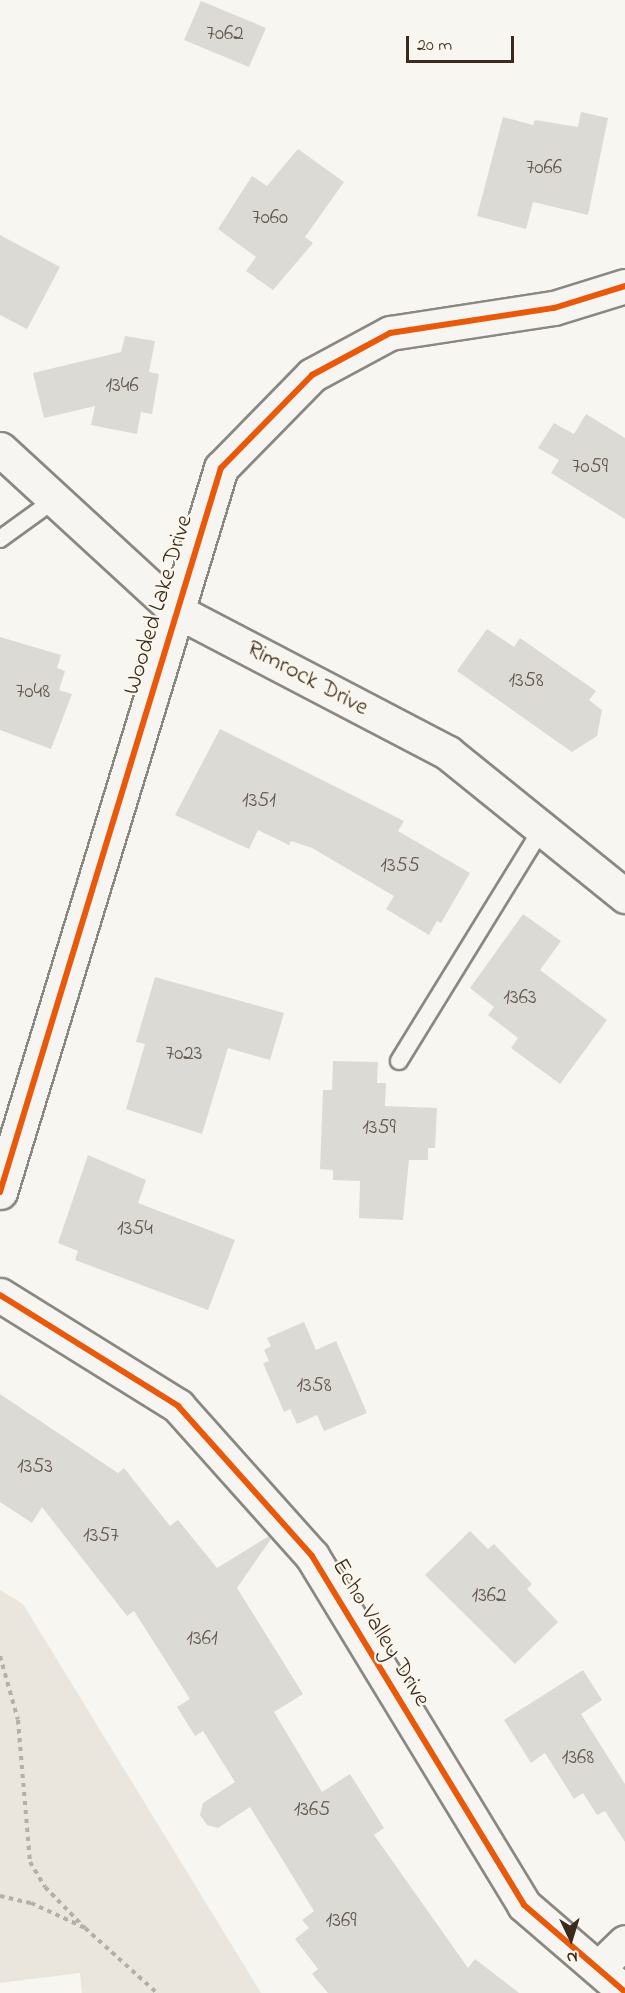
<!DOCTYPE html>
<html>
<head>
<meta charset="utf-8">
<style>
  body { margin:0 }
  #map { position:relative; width:625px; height:1993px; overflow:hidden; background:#f8f6f0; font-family:"Indie Flower",sans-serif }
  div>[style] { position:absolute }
  .green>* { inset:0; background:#eae6dd }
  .building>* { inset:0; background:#dcdad5 }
  .path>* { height:4px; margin-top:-2px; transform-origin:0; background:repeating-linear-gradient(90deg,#b3b0ac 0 4.5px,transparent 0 9px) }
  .roads { filter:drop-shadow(2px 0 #8b8781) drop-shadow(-2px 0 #8b8781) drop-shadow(0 2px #8b8781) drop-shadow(0 -2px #8b8781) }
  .lane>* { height:16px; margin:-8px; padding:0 8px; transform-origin:8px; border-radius:8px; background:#f6f5f1 }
  .street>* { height:33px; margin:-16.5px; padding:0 16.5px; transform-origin:16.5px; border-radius:16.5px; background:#f6f5f1 }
  .cycleway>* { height:6px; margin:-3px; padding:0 3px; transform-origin:3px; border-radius:3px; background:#e8590c }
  span { translate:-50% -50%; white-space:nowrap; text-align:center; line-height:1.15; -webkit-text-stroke:4.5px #fbf7ec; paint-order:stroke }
  .number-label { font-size:21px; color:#63564c }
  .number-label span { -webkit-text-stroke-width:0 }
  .street-label { font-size:24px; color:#3b2a1e }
  .north { position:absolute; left:541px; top:1909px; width:60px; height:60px; -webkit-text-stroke:4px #fbf7ec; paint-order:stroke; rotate:176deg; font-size:16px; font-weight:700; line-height:24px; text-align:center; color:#3b2a1e }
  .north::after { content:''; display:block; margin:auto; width:21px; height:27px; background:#3b2a1e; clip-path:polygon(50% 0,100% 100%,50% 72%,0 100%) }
  .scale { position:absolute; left:406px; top:36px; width:108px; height:27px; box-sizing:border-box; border:3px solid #3b2a1e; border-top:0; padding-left:8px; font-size:18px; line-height:21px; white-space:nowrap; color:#3b2a1e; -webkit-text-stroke:4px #fbf7ec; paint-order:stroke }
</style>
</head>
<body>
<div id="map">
  <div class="green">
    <div style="clip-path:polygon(0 1590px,23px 1604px,261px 1993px,82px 1993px,80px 1973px,0 1983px)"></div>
  </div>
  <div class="building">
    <div style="clip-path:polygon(201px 1px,266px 28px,249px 67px,184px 40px)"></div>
    <div style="clip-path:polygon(581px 112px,608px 118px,588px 215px,533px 202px,526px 229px,477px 216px,503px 117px,533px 125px,535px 120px,578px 127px)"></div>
    <div style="clip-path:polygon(298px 149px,344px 182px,305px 237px,313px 243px,273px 290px,246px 271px,256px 257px,218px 229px,252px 176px,267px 186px)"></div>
    <div style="clip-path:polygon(0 235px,60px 267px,27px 329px,0 315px)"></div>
    <div style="clip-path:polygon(125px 336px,155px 341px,149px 372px,159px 374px,152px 414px,141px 412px,137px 434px,91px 425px,95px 406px,44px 418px,33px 373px,121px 352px)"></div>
    <div style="clip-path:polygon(586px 414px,625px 438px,625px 519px,551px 473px,559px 460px,538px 448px,554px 423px,574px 434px)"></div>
    <div style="clip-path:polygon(487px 629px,514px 647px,520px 638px,596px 691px,589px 700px,602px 710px,597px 736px,572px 752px,457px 671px)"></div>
    <div style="clip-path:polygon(0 637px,61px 655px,57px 668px,65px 671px,59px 690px,72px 694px,51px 749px,0 730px)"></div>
    <div style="clip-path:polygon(220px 729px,404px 821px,398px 831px,470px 873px,441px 923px,437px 921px,429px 935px,386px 909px,394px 896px,312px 848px,291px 841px,289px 845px,258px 830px,249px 849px,175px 815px)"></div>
    <div style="clip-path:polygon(523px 914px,561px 941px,540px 970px,607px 1020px,560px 1084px,511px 1048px,518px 1038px,488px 1015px,494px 1007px,470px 988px)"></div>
    <div style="clip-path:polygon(155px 977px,284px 1013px,270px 1060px,228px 1048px,202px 1134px,126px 1109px,145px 1044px,136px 1042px)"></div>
    <div style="clip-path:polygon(333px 1061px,378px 1062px,377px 1083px,386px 1083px,385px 1106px,437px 1108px,435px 1148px,428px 1148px,428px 1160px,409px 1160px,403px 1220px,359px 1218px,360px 1181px,333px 1180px,333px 1170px,320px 1169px,323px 1090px,332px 1090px)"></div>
    <div style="clip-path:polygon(88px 1155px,146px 1180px,138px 1203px,235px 1240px,208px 1310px,75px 1260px,78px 1251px,58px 1243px)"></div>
    <div style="clip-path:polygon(304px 1322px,316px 1350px,336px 1341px,367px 1413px,324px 1431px,317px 1415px,297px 1424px,290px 1409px,284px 1412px,263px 1363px,269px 1361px,264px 1350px,271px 1346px,267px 1338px)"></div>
    <div style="clip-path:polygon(0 1394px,118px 1473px,124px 1468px,170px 1526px,178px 1520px,217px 1568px,269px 1536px,271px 1539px,237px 1588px,303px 1694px,274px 1712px,322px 1792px,350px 1774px,384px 1828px,374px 1835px,468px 1968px,475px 1959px,519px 1993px,328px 1993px,312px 1974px,318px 1969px,295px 1939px,309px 1928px,302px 1920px,314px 1911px,250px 1807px,218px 1828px,207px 1825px,200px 1815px,203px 1803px,235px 1782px,203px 1731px,195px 1736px,177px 1707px,190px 1699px,134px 1611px,127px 1616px,42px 1507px,32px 1523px,0 1502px)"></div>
    <div style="clip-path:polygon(470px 1531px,488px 1549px,494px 1544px,532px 1584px,527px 1589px,558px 1622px,515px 1664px,425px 1575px)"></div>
    <div style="clip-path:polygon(583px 1670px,602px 1700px,581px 1714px,625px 1784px,625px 1842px,605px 1811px,597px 1815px,583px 1793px,574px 1799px,545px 1753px,531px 1763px,504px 1720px)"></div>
  </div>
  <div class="path">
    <div style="left:0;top:1656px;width:66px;rotate:74.3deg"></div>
    <div style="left:18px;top:1720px;width:143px;rotate:85.2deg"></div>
    <div style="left:30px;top:1862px;width:29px;rotate:59deg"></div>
    <div style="left:45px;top:1887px;width:57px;rotate:45.7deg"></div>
    <div style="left:0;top:1896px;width:32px;rotate:13deg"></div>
    <div style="left:31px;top:1903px;width:60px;rotate:24.8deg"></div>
    <div style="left:85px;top:1928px;width:97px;rotate:42.1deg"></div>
  </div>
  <div class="roads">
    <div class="lane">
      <div style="left:0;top:539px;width:67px;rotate:-35.8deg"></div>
      <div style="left:399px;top:1061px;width:273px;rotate:-58.4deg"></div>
    </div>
    <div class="street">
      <div style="left:0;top:449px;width:238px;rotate:42.6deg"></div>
      <div style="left:175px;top:610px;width:308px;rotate:27.6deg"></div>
      <div style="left:448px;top:753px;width:228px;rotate:38.9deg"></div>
      <div style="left:0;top:1192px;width:757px;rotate:-73.03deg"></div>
      <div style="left:221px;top:468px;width:130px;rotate:-45.6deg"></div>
      <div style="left:312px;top:375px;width:89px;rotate:-28.3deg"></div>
      <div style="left:390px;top:333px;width:166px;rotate:-8.7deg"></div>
      <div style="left:554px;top:308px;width:74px;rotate:-17.2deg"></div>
      <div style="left:0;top:1295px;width:210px;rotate:31.9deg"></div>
      <div style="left:178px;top:1406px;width:201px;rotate:48.2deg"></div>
      <div style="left:312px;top:1556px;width:408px;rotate:58.7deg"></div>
      <div style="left:524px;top:1905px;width:133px;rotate:40.7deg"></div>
      <div style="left:598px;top:1968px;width:37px;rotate:-44deg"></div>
    </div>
  </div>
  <div class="cycleway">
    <div style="left:0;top:1192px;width:757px;rotate:-73.03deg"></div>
    <div style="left:221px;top:468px;width:130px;rotate:-45.6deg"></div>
    <div style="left:312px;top:375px;width:89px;rotate:-28.3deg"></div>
    <div style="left:390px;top:333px;width:166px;rotate:-8.7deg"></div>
    <div style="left:554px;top:308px;width:74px;rotate:-17.2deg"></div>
    <div style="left:0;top:1295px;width:210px;rotate:31.9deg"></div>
    <div style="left:178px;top:1406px;width:201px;rotate:48.2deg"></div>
    <div style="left:312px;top:1556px;width:408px;rotate:58.7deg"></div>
    <div style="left:524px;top:1905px;width:133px;rotate:40.7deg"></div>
  </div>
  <div class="number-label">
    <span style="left:225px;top:34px">7062</span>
    <span style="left:544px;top:168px">7066</span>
    <span style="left:270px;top:218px">7060</span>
    <span style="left:122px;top:386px">1346</span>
    <span style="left:590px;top:467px">7059</span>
    <span style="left:526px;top:681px">1358</span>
    <span style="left:33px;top:692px">7048</span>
    <span style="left:259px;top:801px">1351</span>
    <span style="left:400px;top:866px">1355</span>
    <span style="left:520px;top:998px">1363</span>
    <span style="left:184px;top:1054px">7023</span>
    <span style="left:379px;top:1128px">1359</span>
    <span style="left:135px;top:1229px">1354</span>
    <span style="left:314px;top:1386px">1358</span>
    <span style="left:35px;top:1467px">1353</span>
    <span style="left:101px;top:1536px">1357</span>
    <span style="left:489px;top:1596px">1362</span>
    <span style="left:202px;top:1639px">1361</span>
    <span style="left:578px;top:1758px">1368</span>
    <span style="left:312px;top:1810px">1365</span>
    <span style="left:341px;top:1921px">1369</span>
  </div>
  <div class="street-label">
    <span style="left:159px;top:605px;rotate:-73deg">Wooded Lake Drive</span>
    <span style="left:307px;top:679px;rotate:28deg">Rimrock Drive</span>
    <span style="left:380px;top:1633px;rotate:59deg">Echo Valley Drive</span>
  </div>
  <div class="north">N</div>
  <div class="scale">20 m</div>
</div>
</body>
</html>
